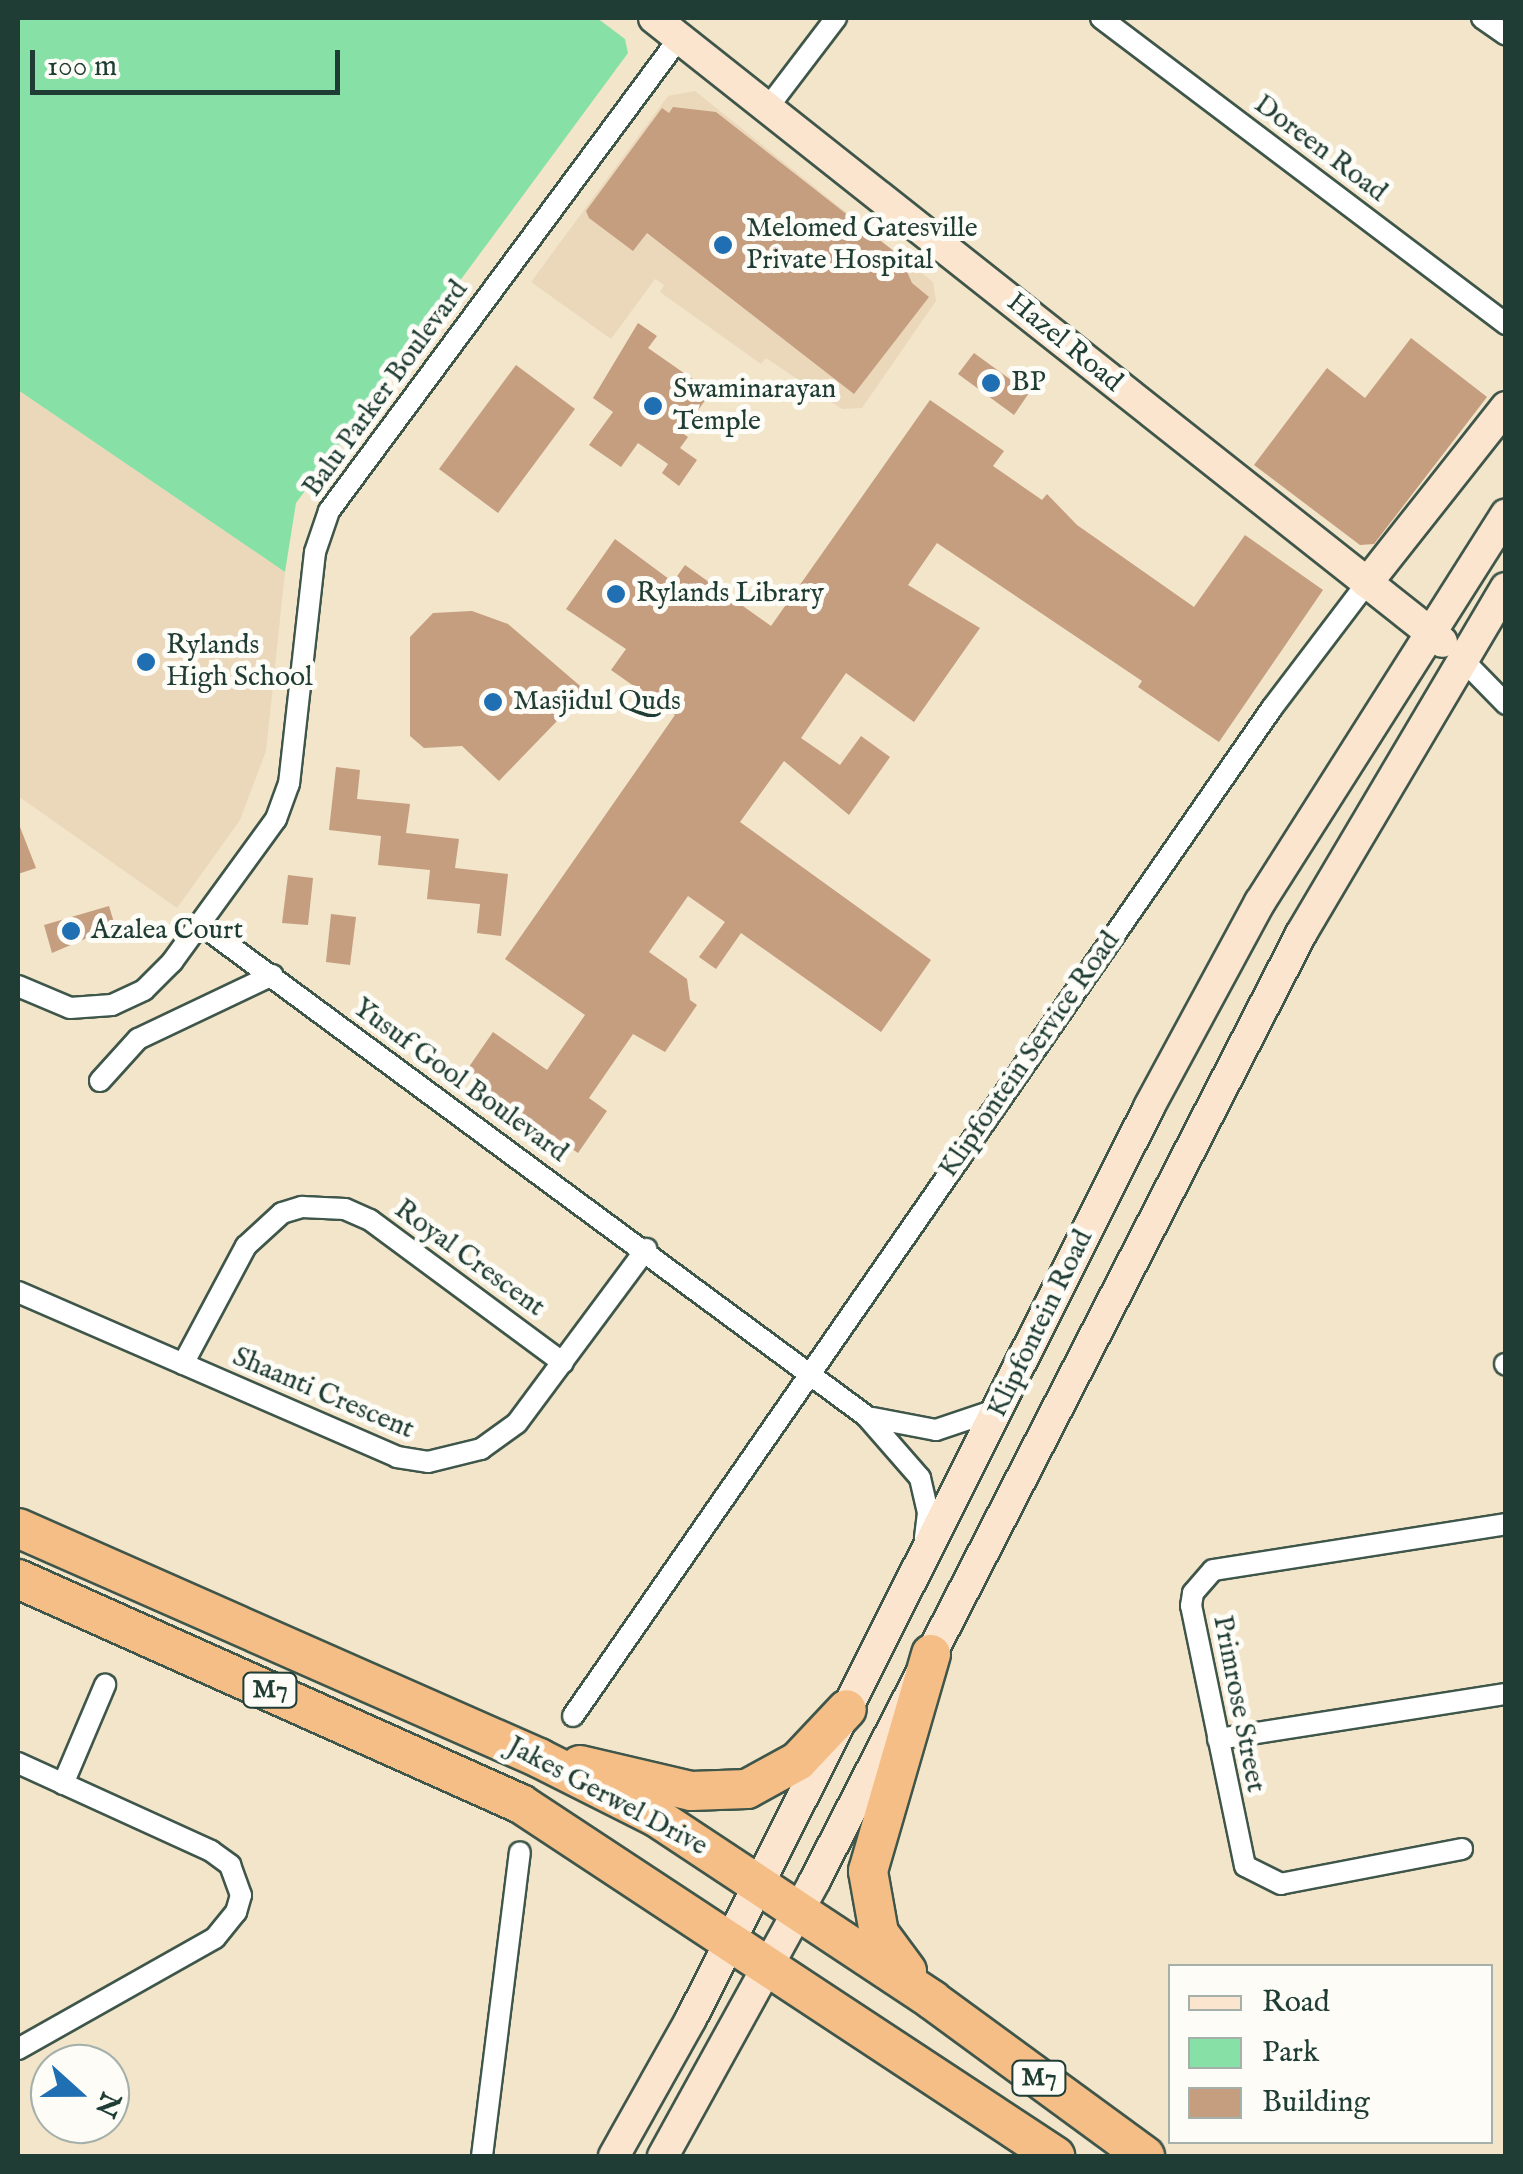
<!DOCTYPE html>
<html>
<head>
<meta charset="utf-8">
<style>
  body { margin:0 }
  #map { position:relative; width:1523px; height:2174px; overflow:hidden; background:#f2e5ca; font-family:"IM FELL English",serif }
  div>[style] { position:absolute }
  .built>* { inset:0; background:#ebd8ba }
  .green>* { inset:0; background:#87e1a7 }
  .building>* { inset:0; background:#c59d7f }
  .roads { filter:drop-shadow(2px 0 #3f564a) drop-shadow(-2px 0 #3f564a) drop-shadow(0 2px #3f564a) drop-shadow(0 -2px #3f564a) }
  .street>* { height:20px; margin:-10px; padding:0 10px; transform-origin:10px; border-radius:10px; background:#fff }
  .secondary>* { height:30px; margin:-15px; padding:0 15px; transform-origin:15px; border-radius:15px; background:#fbe5cf }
  .highway>* { height:38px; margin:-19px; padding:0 19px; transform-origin:19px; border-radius:19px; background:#f6be87 }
  .dots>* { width:28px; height:28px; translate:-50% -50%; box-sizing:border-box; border:5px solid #fdfcf7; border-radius:50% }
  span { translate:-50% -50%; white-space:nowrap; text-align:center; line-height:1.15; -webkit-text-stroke:10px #fdfcf7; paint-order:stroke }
  .shield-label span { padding:2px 8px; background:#fdfcf7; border:2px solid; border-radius:8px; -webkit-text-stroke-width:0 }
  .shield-label { font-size:25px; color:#1f3d34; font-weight:700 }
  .street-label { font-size:28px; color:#1f3d34 }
  .poi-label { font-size:28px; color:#1f3d34 }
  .left { translate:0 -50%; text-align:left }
  .frame { position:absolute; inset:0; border:20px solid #1f3d34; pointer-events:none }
  .legend { position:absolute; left:1168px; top:1964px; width:325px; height:180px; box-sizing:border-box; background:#fdfcf7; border:2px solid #a4b0a9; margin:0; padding:12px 18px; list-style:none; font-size:30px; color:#1f3d34 }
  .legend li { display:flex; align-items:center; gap:20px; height:50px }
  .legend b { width:50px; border:2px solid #a4b0a9 }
  .north { position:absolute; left:30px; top:2044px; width:100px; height:100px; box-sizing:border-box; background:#fdfcf7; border:2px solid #a4b0a9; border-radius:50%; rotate:111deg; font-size:28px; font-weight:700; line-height:40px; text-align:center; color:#1f3d34 }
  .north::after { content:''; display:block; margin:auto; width:35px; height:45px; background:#1f6fb2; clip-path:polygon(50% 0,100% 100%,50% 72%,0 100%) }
  .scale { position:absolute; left:30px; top:50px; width:310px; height:45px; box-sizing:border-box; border:5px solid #1f3d34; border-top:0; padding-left:12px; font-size:30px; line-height:35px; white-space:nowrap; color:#1f3d34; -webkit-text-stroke:8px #fdfcf7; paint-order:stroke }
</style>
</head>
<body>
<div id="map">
  <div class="built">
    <div style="clip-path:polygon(695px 91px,933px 282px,936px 301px,862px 408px,842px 409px,766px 358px,761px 364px,660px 292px,664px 285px,655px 279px,611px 339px,531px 282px,668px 96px)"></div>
    <div style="clip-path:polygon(18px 390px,285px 572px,266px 751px,240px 820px,177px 908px,18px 796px)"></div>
  </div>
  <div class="green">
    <div style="clip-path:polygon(18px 18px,597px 18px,625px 39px,628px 53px,296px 503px,285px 572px,18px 390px)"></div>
  </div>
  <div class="building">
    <div style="clip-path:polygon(673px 107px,716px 112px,900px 256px,912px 283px,929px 297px,854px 394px,647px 233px,633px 251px,589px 218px,586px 211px,662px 108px,669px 113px)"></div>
    <div style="clip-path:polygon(638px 323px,657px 336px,648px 348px,694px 380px,689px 387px,706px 399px,682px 433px,688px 437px,680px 448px,697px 460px,679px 486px,662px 473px,668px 464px,638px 443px,621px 467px,589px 445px,613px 412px,593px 398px)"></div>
    <div style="clip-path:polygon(1411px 338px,1487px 397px,1374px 544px,1360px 545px,1254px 465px,1327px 368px,1365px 398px)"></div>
    <div style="clip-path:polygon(974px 353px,1029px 393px,1014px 415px,958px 374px)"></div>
    <div style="clip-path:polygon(516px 365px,575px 409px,498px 513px,439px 469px)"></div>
    <div style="clip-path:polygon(930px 400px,1004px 451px,993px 466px,1042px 500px,1047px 494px,1077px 525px,1194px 607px,1245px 535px,1323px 590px,1219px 742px,1138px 687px,1142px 681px,937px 543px,908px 585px,980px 628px,914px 722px,846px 673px,801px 738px,840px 765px,861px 736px,890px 757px,849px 815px,784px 761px,740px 822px,931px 960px,881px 1032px,741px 933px,716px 969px,699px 957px,725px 922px,688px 896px,649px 952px,687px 979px,690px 1000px,697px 1005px,665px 1052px,633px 1034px,589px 1098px,607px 1111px,578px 1153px,464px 1074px,493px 1032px,547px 1070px,585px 1015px,505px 959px,675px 715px,611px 670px,626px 649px,566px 609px,615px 539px,673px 582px,685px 565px,771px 626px)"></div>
    <div style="clip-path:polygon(472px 611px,508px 624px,586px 691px,499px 781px,462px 746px,424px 748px,410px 736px,410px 637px,433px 613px)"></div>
    <div style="clip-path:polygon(336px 767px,360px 770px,357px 799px,410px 804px,406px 833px,459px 839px,455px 868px,508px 874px,501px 936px,477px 933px,480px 904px,427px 899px,430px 870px,378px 865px,381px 836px,329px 830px)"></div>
    <div style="clip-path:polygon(18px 822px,36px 868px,18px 874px)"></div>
    <div style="clip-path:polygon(288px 875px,313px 878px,308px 925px,282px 923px)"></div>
    <div style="clip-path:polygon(109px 906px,115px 926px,52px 953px,44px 925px)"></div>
    <div style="clip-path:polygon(331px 914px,356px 917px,350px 965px,326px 962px)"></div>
  </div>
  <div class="roads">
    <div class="street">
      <div style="left:1101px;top:18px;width:508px;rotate:37.07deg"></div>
      <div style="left:1482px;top:18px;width:29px;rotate:35deg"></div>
      <div style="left:769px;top:106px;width:111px;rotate:-52.7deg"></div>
      <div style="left:1460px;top:657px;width:66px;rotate:45.6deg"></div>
      <div style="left:200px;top:924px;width:828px;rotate:36.45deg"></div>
      <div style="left:866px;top:1416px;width:82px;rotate:48.9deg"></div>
      <div style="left:920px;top:1478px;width:36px;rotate:77deg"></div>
      <div style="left:928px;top:1513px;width:26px;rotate:97deg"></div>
      <div style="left:18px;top:986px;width:56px;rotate:22.9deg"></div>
      <div style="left:70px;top:1008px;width:42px;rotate:-4.1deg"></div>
      <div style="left:112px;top:1005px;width:35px;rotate:-25deg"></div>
      <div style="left:144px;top:990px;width:40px;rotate:-45deg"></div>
      <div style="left:172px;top:962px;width:177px;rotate:-54deg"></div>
      <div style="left:276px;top:819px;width:37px;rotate:-70deg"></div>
      <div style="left:289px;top:784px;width:233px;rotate:-83.6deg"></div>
      <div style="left:315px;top:552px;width:43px;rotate:-71.1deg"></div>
      <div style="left:329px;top:511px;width:590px;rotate:-53.48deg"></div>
      <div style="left:100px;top:1081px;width:57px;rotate:-47.9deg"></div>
      <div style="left:138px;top:1039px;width:149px;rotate:-25.4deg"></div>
      <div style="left:18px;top:1292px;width:413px;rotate:23.5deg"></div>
      <div style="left:397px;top:1457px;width:31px;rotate:9deg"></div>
      <div style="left:428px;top:1462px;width:55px;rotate:-13.8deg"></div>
      <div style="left:481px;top:1449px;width:44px;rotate:-35.8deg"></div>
      <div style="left:517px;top:1423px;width:217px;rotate:-53.4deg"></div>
      <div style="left:183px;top:1364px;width:134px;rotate:-61.9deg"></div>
      <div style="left:246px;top:1246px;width:49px;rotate:-42.5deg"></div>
      <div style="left:282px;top:1213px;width:21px;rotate:-17deg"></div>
      <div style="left:302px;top:1207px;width:43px;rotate:2.7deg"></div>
      <div style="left:345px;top:1209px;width:27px;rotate:24deg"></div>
      <div style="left:370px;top:1220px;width:240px;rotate:36.5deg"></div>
      <div style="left:1505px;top:1364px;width:1px;rotate:45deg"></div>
      <div style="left:873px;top:1418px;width:64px;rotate:10.8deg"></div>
      <div style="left:936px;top:1430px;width:65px;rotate:-18.7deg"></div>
      <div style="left:573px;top:1716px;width:1227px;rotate:-55.26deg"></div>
      <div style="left:1272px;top:708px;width:157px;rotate:-52.8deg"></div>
      <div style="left:1218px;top:1739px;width:291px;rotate:-8.9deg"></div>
      <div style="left:18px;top:1763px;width:212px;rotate:24.5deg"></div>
      <div style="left:211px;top:1851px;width:24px;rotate:36deg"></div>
      <div style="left:230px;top:1865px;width:32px;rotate:70deg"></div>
      <div style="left:241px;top:1895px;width:18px;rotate:106deg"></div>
      <div style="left:236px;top:1912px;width:33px;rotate:129deg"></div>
      <div style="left:215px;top:1938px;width:226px;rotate:150.6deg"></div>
      <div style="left:63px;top:1784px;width:108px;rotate:-67deg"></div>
      <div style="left:1462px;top:1849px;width:184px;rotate:169.1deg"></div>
      <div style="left:1281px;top:1884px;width:40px;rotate:-153.4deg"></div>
      <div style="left:1245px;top:1866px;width:266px;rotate:-101.7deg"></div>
      <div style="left:1191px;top:1606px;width:13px;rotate:-81deg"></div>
      <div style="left:1193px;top:1593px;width:30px;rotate:-49deg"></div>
      <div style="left:1213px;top:1570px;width:297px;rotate:-8.9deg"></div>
      <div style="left:482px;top:2156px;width:306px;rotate:-82.9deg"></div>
    </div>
    <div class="secondary">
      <div style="left:654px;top:18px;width:1005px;rotate:38.37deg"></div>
      <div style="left:1367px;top:583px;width:224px;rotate:-51.7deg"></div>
      <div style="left:614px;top:2156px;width:157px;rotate:-60.7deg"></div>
      <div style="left:691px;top:2019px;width:1021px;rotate:-63.33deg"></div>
      <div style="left:1149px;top:1107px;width:233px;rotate:-61.6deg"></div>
      <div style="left:1260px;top:902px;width:459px;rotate:-57.6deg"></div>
      <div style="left:663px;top:2156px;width:313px;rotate:-61.1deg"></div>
      <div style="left:814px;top:1882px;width:1066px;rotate:-62.81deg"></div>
      <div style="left:1301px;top:934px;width:402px;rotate:-59.4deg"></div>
    </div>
    <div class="highway">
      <div style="left:18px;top:1528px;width:570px;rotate:23.82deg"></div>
      <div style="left:539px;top:1758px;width:131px;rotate:26.8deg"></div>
      <div style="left:656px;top:1817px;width:331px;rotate:33.5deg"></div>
      <div style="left:932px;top:2000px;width:264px;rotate:36.2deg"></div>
      <div style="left:18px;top:1579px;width:551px;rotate:24.1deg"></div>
      <div style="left:521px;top:1804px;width:640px;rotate:33.39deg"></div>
      <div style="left:580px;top:1765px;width:114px;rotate:13.2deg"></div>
      <div style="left:691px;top:1791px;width:56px;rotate:-2deg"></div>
      <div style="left:747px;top:1789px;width:58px;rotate:-28.8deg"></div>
      <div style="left:798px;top:1761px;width:71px;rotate:-46.7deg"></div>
      <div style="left:907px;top:1971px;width:47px;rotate:-126.4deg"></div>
      <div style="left:879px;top:1933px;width:63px;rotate:-100.1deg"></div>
      <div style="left:868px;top:1871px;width:226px;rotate:-73.8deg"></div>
    </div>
  </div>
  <div class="dots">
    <div style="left:723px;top:245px;background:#1f6fb2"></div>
    <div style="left:991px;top:383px;background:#1f6fb2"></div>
    <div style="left:653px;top:406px;background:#1f6fb2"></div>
    <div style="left:616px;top:594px;background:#1f6fb2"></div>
    <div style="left:146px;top:662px;background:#1f6fb2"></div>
    <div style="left:493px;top:702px;background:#1f6fb2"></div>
    <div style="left:71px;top:931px;background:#1f6fb2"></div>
  </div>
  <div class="shield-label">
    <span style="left:270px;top:1690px">M7</span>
    <span style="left:1039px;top:2078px">M7</span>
  </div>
  <div class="street-label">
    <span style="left:1320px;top:149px;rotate:37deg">Doreen Road</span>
    <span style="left:1064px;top:343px;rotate:39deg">Hazel Road</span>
    <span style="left:386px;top:389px;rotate:-54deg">Balu Parker Boulevard</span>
    <span style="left:1030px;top:1055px;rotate:-55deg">Klipfontein Service Road</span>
    <span style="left:460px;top:1081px;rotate:36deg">Yusuf Gool Boulevard</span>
    <span style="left:469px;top:1259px;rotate:36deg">Royal Crescent</span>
    <span style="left:1041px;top:1324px;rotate:-64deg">Klipfontein Road</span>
    <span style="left:323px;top:1394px;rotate:23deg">Shaanti Crescent</span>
    <span style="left:1238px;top:1704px;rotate:79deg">Primrose Street</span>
    <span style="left:607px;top:1797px;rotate:28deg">Jakes Gerwel Drive</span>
  </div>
  <div class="poi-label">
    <span class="left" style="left:746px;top:245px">Melomed Gatesville<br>Private Hospital</span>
    <span class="left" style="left:1011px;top:383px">BP</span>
    <span class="left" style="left:673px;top:406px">Swaminarayan<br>Temple</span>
    <span class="left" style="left:636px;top:594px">Rylands Library</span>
    <span class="left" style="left:166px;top:662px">Rylands<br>High School</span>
    <span class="left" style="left:513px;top:702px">Masjidul Quds</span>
    <span class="left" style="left:91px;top:931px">Azalea Court</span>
  </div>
  <div class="frame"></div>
  <ul class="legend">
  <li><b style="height:12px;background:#fbe5cf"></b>Road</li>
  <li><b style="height:28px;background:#87e1a7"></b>Park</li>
  <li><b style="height:28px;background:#c59d7f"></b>Building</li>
  </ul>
  <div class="north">N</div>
  <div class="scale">100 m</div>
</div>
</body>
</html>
